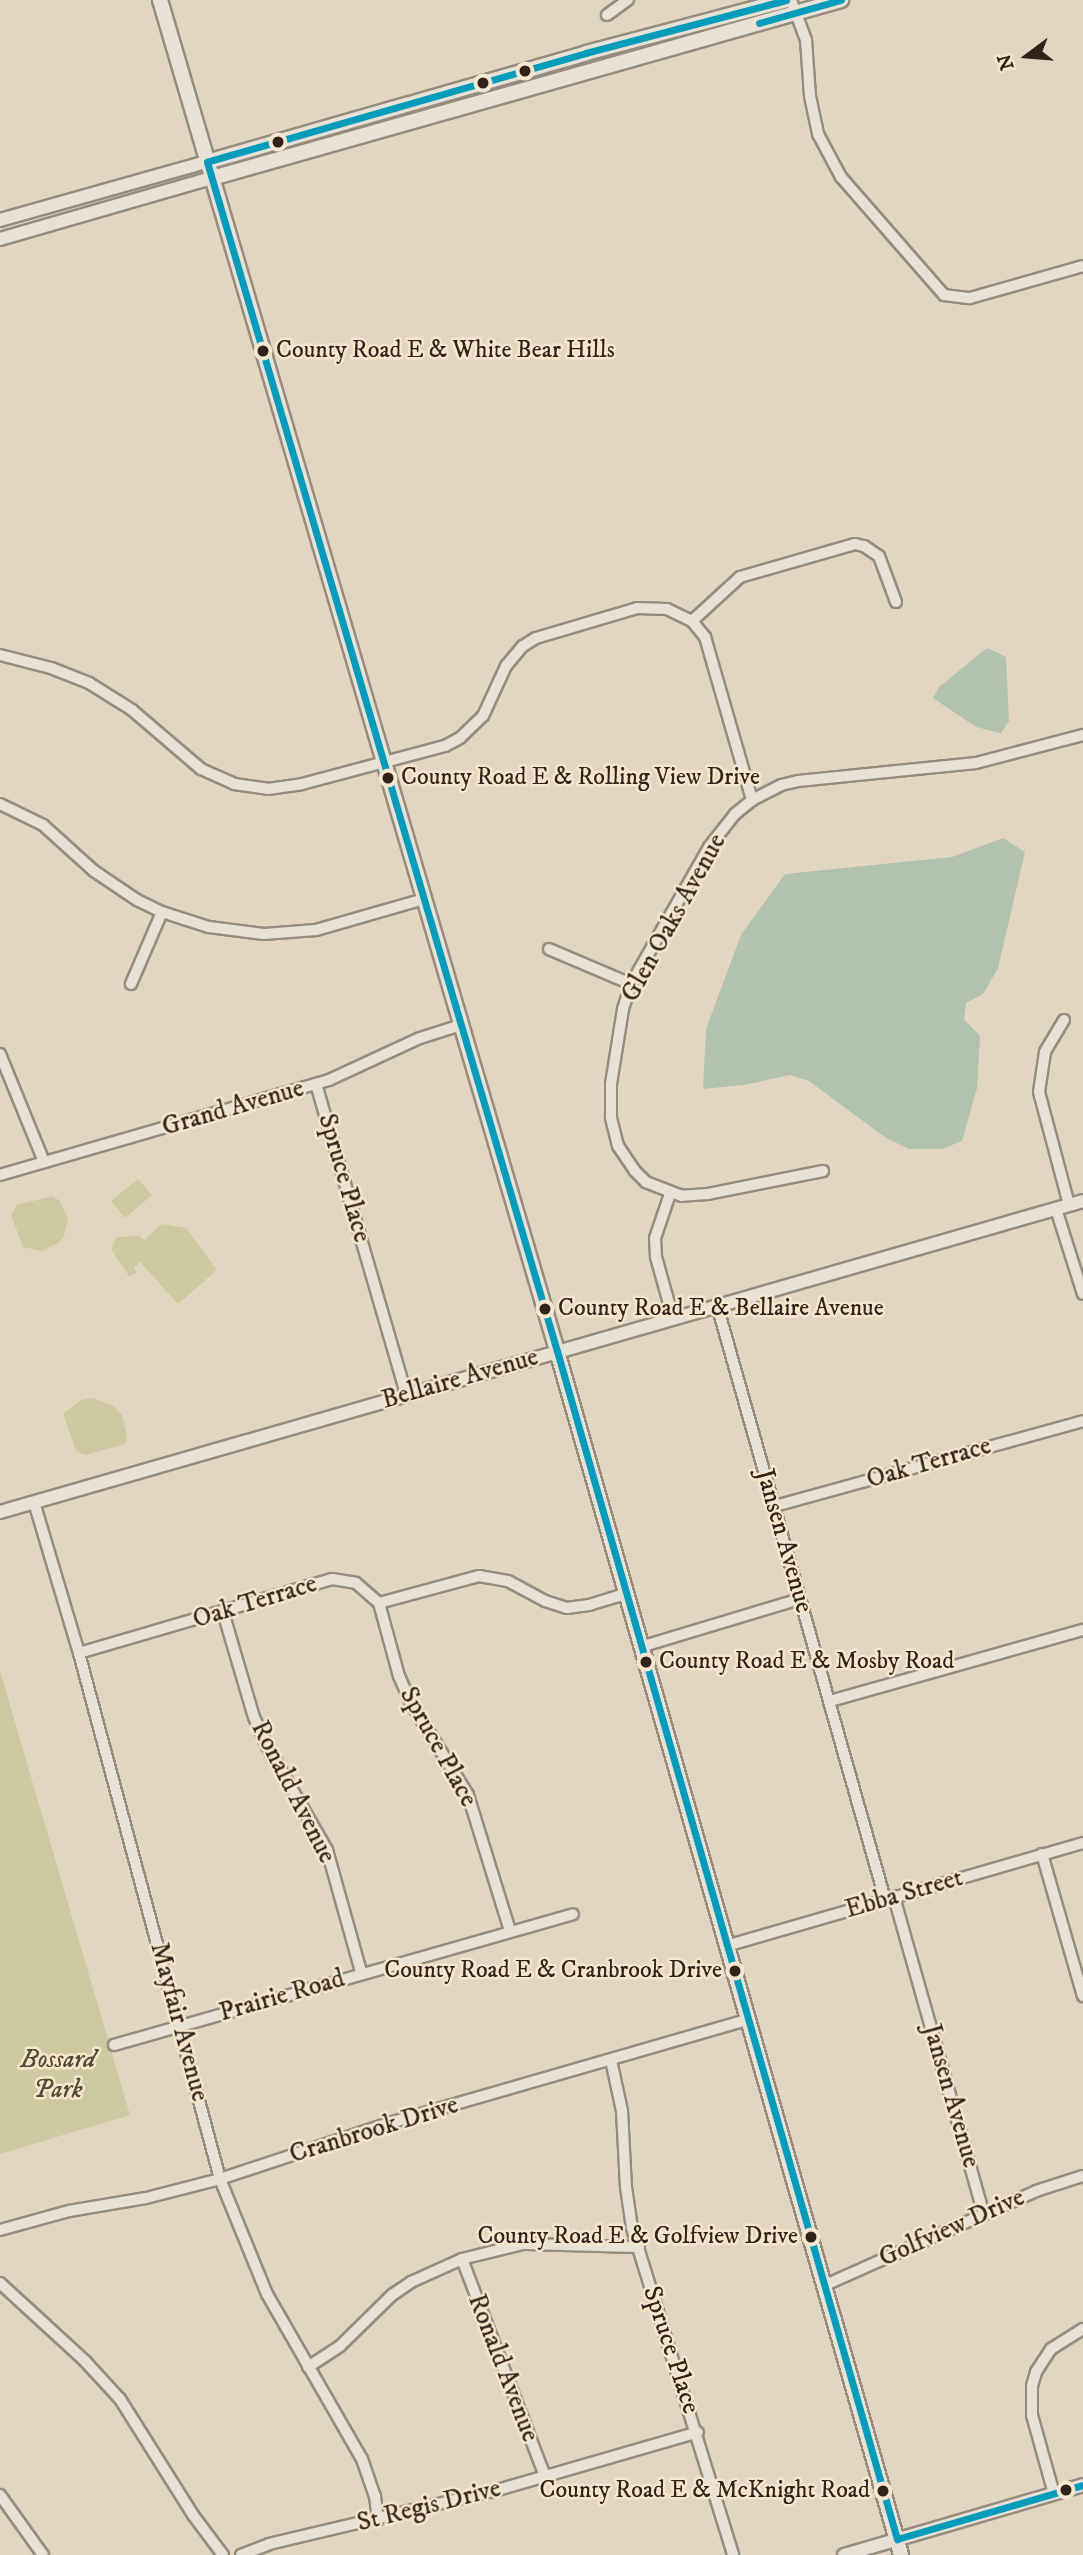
<!DOCTYPE html>
<html>
<head>
<meta charset="utf-8">
<style>
  body { margin:0 }
  #map { position:relative; width:1083px; height:2555px; overflow:hidden; background:#e3d6c0; font-family:"IM FELL DW Pica",serif }
  div>[style] { position:absolute }
  .green>* { inset:0; background:#cfc9a2 }
  .water>* { inset:0; background:#b1c2af }
  .roads { filter:drop-shadow(2px 0 #958c7f) drop-shadow(-2px 0 #958c7f) drop-shadow(0 2px #958c7f) drop-shadow(0 -2px #958c7f) }
  .minor>* { height:10px; margin:-5px; padding:0 5px; transform-origin:5px; border-radius:5px; background:#e8e1d6 }
  .tertiary>* { height:12px; margin:-6px; padding:0 6px; transform-origin:6px; border-radius:6px; background:#e8e1d6 }
  .secondary>* { height:14px; margin:-7px; padding:0 7px; transform-origin:7px; border-radius:7px; background:#e8e1d6 }
  .bus-1>* { height:7px; margin:-3.5px; padding:0 3.5px; transform-origin:3.5px; border-radius:3.5px; background:#059cbc }
  .dots>* { width:19px; height:19px; translate:-50% -50%; box-sizing:border-box; border:4px solid #f6e6cd; border-radius:50% }
  span { translate:-50% -50%; white-space:nowrap; text-align:center; line-height:1.15; -webkit-text-stroke:5px #f6e6cd; paint-order:stroke }
  .bus-label { font-size:24px; color:#302319 }
  .left { translate:0 -50%; text-align:left }
  .right { translate:-100% -50%; text-align:right }
  .street-label { font-size:26px; color:#302319 }
  .park-label { font-size:26px; color:#544a35; font-style:italic }
  .north { position:absolute; left:992px; top:21px; width:70px; height:70px; -webkit-text-stroke:5px #f6e6cd; paint-order:stroke; rotate:254deg; font-size:19px; font-weight:700; line-height:28px; text-align:center; color:#302319 }
  .north::after { content:''; display:block; margin:auto; width:24px; height:32px; background:#302319; clip-path:polygon(50% 0,100% 100%,50% 72%,0 100%) }
</style>
</head>
<body>
<div id="map">
  <div class="green">
    <div style="clip-path:polygon(138px 1179px,152px 1195px,125px 1218px,111px 1201px)"></div>
    <div style="clip-path:polygon(52px 1196px,60px 1201px,68px 1218px,64px 1236px,58px 1243px,42px 1251px,23px 1247px,11px 1215px,17px 1205px)"></div>
    <div style="clip-path:polygon(162px 1224px,186px 1228px,217px 1270px,178px 1304px,140px 1262px,134px 1267px,137px 1273px,129px 1276px,111px 1249px,117px 1237px,139px 1236px,144px 1240px)"></div>
    <div style="clip-path:polygon(93px 1398px,114px 1406px,122px 1415px,127px 1437px,125px 1444px,85px 1455px,76px 1451px,63px 1414px,81px 1400px)"></div>
    <div style="clip-path:polygon(0 1671px,130px 2115px,0 2154px)"></div>
  </div>
  <div class="water">
    <div style="clip-path:polygon(987px 648px,1006px 657px,1009px 721px,1001px 733px,976px 727px,933px 698px,939px 687px)"></div>
    <div style="clip-path:polygon(1003px 838px,1025px 852px,998px 968px,983px 994px,966px 1003px,964px 1019px,980px 1036px,977px 1088px,962px 1141px,942px 1149px,909px 1149px,886px 1138px,809px 1081px,790px 1075px,744px 1085px,703px 1089px,706px 1029px,741px 935px,785px 874px,952px 857px)"></div>
  </div>
  <div class="roads">
    <div class="minor">
      <div style="left:791px;top:0;width:43px;rotate:69.4deg"></div>
      <div style="left:806px;top:40px;width:56px;rotate:85.9deg"></div>
      <div style="left:810px;top:96px;width:39px;rotate:78deg"></div>
      <div style="left:818px;top:134px;width:49px;rotate:61.9deg"></div>
      <div style="left:841px;top:177px;width:157px;rotate:48.9deg"></div>
      <div style="left:944px;top:295px;width:26px;rotate:7deg"></div>
      <div style="left:970px;top:298px;width:117px;rotate:-15.8deg"></div>
      <div style="left:607px;top:15px;width:26px;rotate:-36deg"></div>
      <div style="left:692px;top:621px;width:65px;rotate:-42.5deg"></div>
      <div style="left:740px;top:577px;width:120px;rotate:-16deg"></div>
      <div style="left:855px;top:544px;width:9px;rotate:13deg"></div>
      <div style="left:864px;top:546px;width:18px;rotate:34deg"></div>
      <div style="left:879px;top:556px;width:49px;rotate:69.7deg"></div>
      <div style="left:0;top:655px;width:53px;rotate:14.3deg"></div>
      <div style="left:51px;top:668px;width:41px;rotate:21.5deg"></div>
      <div style="left:89px;top:683px;width:51px;rotate:32.1deg"></div>
      <div style="left:132px;top:710px;width:91px;rotate:40.5deg"></div>
      <div style="left:201px;top:769px;width:36px;rotate:24deg"></div>
      <div style="left:234px;top:784px;width:34px;rotate:8deg"></div>
      <div style="left:268px;top:789px;width:34px;rotate:-8deg"></div>
      <div style="left:302px;top:784px;width:148px;rotate:-14.9deg"></div>
      <div style="left:445px;top:746px;width:17px;rotate:-28deg"></div>
      <div style="left:460px;top:738px;width:32px;rotate:-44deg"></div>
      <div style="left:483px;top:716px;width:55px;rotate:-65.3deg"></div>
      <div style="left:506px;top:666px;width:26px;rotate:-50deg"></div>
      <div style="left:523px;top:646px;width:15px;rotate:-32deg"></div>
      <div style="left:536px;top:638px;width:105px;rotate:-16.5deg"></div>
      <div style="left:637px;top:608px;width:30px;rotate:2deg"></div>
      <div style="left:667px;top:609px;width:28px;rotate:26deg"></div>
      <div style="left:692px;top:621px;width:21px;rotate:51deg"></div>
      <div style="left:705px;top:637px;width:170px;rotate:73.9deg"></div>
      <div style="left:0;top:804px;width:48px;rotate:26deg"></div>
      <div style="left:43px;top:825px;width:69px;rotate:42deg"></div>
      <div style="left:94px;top:871px;width:52px;rotate:34deg"></div>
      <div style="left:137px;top:900px;width:28px;rotate:26deg"></div>
      <div style="left:162px;top:912px;width:49px;rotate:17.7deg"></div>
      <div style="left:209px;top:927px;width:55px;rotate:7.3deg"></div>
      <div style="left:264px;top:934px;width:52px;rotate:-4.4deg"></div>
      <div style="left:316px;top:930px;width:112px;rotate:-16deg"></div>
      <div style="left:549px;top:949px;width:89px;rotate:23.1deg"></div>
      <div style="left:131px;top:984px;width:78px;rotate:-66.7deg"></div>
      <div style="left:1064px;top:1020px;width:37px;rotate:121deg"></div>
      <div style="left:1045px;top:1052px;width:40px;rotate:98.5deg"></div>
      <div style="left:1039px;top:1092px;width:117px;rotate:75.1deg"></div>
      <div style="left:0;top:1054px;width:117px;rotate:67.8deg"></div>
      <div style="left:316px;top:1084px;width:323px;rotate:73.8deg"></div>
      <div style="left:823px;top:1171px;width:117px;rotate:168.7deg"></div>
      <div style="left:708px;top:1194px;width:26px;rotate:176deg"></div>
      <div style="left:682px;top:1196px;width:39px;rotate:-159deg"></div>
      <div style="left:646px;top:1182px;width:16px;rotate:-135deg"></div>
      <div style="left:635px;top:1171px;width:30px;rotate:-124deg"></div>
      <div style="left:618px;top:1146px;width:30px;rotate:-104deg"></div>
      <div style="left:611px;top:1117px;width:33px;rotate:-90deg"></div>
      <div style="left:611px;top:1084px;width:76px;rotate:-80.9deg"></div>
      <div style="left:623px;top:1009px;width:26px;rotate:-72deg"></div>
      <div style="left:631px;top:984px;width:158px;rotate:-60.3deg"></div>
      <div style="left:709px;top:847px;width:42px;rotate:-51.8deg"></div>
      <div style="left:735px;top:814px;width:22px;rotate:-39deg"></div>
      <div style="left:752px;top:800px;width:33px;rotate:-27deg"></div>
      <div style="left:781px;top:785px;width:17px;rotate:-13deg"></div>
      <div style="left:798px;top:781px;width:179px;rotate:-5.8deg"></div>
      <div style="left:976px;top:763px;width:111px;rotate:-14.7deg"></div>
      <div style="left:0;top:1175px;width:342px;rotate:-16.1deg"></div>
      <div style="left:329px;top:1080px;width:100px;rotate:-24.8deg"></div>
      <div style="left:420px;top:1038px;width:43px;rotate:-17.6deg"></div>
      <div style="left:670px;top:1194px;width:46px;rotate:108.8deg"></div>
      <div style="left:655px;top:1238px;width:19px;rotate:87deg"></div>
      <div style="left:656px;top:1257px;width:63px;rotate:74.4deg"></div>
      <div style="left:1056px;top:1209px;width:89px;rotate:72.4deg"></div>
      <div style="left:717px;top:1305px;width:617px;rotate:74.21deg"></div>
      <div style="left:34px;top:1502px;width:158px;rotate:73.4deg"></div>
      <div style="left:79px;top:1653px;width:545px;rotate:74.99deg"></div>
      <div style="left:220px;top:2179px;width:124px;rotate:67.8deg"></div>
      <div style="left:267px;top:2294px;width:190px;rotate:60.1deg"></div>
      <div style="left:362px;top:2459px;width:39px;rotate:71deg"></div>
      <div style="left:375px;top:2496px;width:24px;rotate:83deg"></div>
      <div style="left:775px;top:1506px;width:320px;rotate:-15.4deg"></div>
      <div style="left:379px;top:1603px;width:76px;rotate:74.7deg"></div>
      <div style="left:399px;top:1676px;width:30px;rotate:66deg"></div>
      <div style="left:411px;top:1703px;width:108px;rotate:58.2deg"></div>
      <div style="left:468px;top:1795px;width:142px;rotate:72.8deg"></div>
      <div style="left:379px;top:1603px;width:104px;rotate:-15.1deg"></div>
      <div style="left:479px;top:1576px;width:29px;rotate:10deg"></div>
      <div style="left:508px;top:1581px;width:42px;rotate:28.4deg"></div>
      <div style="left:545px;top:1601px;width:23px;rotate:18deg"></div>
      <div style="left:567px;top:1608px;width:22px;rotate:-8deg"></div>
      <div style="left:589px;top:1605px;width:38px;rotate:-17deg"></div>
      <div style="left:223px;top:1612px;width:109px;rotate:73.6deg"></div>
      <div style="left:254px;top:1717px;width:32px;rotate:66deg"></div>
      <div style="left:267px;top:1746px;width:120px;rotate:60deg"></div>
      <div style="left:327px;top:1850px;width:127px;rotate:74.4deg"></div>
      <div style="left:640px;top:1647px;width:167px;rotate:-16.7deg"></div>
      <div style="left:79px;top:1653px;width:264px;rotate:-16.3deg"></div>
      <div style="left:332px;top:1579px;width:24px;rotate:9deg"></div>
      <div style="left:356px;top:1583px;width:30px;rotate:41deg"></div>
      <div style="left:830px;top:1701px;width:263px;rotate:-15.7deg"></div>
      <div style="left:1042px;top:1854px;width:148px;rotate:73.9deg"></div>
      <div style="left:894px;top:1897px;width:330px;rotate:74.2deg"></div>
      <div style="left:726px;top:1946px;width:372px;rotate:-16.1deg"></div>
      <div style="left:114px;top:2045px;width:477px;rotate:-15.9deg"></div>
      <div style="left:611px;top:2060px;width:52px;rotate:77.8deg"></div>
      <div style="left:622px;top:2111px;width:76px;rotate:87deg"></div>
      <div style="left:626px;top:2187px;width:41px;rotate:81.7deg"></div>
      <div style="left:632px;top:2228px;width:342px;rotate:72.8deg"></div>
      <div style="left:0;top:2230px;width:72px;rotate:-15.4deg"></div>
      <div style="left:69px;top:2211px;width:78px;rotate:-9.6deg"></div>
      <div style="left:146px;top:2198px;width:76px;rotate:-14.4deg"></div>
      <div style="left:220px;top:2179px;width:175px;rotate:-18.3deg"></div>
      <div style="left:386px;top:2124px;width:376px;rotate:-16.1deg"></div>
      <div style="left:462px;top:2259px;width:232px;rotate:69.1deg"></div>
      <div style="left:0;top:2283px;width:115px;rotate:42.5deg"></div>
      <div style="left:85px;top:2361px;width:52px;rotate:47.4deg"></div>
      <div style="left:120px;top:2399px;width:137px;rotate:57.8deg"></div>
      <div style="left:193px;top:2515px;width:50px;rotate:53.1deg"></div>
      <div style="left:823px;top:2286px;width:233px;rotate:-24deg"></div>
      <div style="left:1036px;top:2191px;width:49px;rotate:-17.7deg"></div>
      <div style="left:308px;top:2367px;width:38px;rotate:-33deg"></div>
      <div style="left:340px;top:2346px;width:73px;rotate:-44.4deg"></div>
      <div style="left:392px;top:2295px;width:23px;rotate:-34deg"></div>
      <div style="left:411px;top:2282px;width:56px;rotate:-24.3deg"></div>
      <div style="left:462px;top:2259px;width:63px;rotate:-13.8deg"></div>
      <div style="left:523px;top:2244px;width:116px;rotate:1.5deg"></div>
      <div style="left:1054px;top:2494px;width:82px;rotate:-105.6deg"></div>
      <div style="left:1032px;top:2415px;width:29px;rotate:-90deg"></div>
      <div style="left:1032px;top:2386px;width:15px;rotate:-74deg"></div>
      <div style="left:1036px;top:2372px;width:27px;rotate:-57deg"></div>
      <div style="left:1051px;top:2349px;width:38px;rotate:-32deg"></div>
      <div style="left:0;top:2495px;width:74px;rotate:54.4deg"></div>
      <div style="left:241px;top:2555px;width:30px;rotate:-21deg"></div>
      <div style="left:269px;top:2544px;width:231px;rotate:-13.3deg"></div>
      <div style="left:494px;top:2491px;width:212px;rotate:-16.1deg"></div>
    </div>
    <div class="tertiary">
      <div style="left:0;top:220px;width:215px;rotate:-15.7deg"></div>
      <div style="left:0;top:239px;width:221px;rotate:-16.1deg"></div>
      <div style="left:0;top:1512px;width:1127px;rotate:-16.02deg"></div>
      <div style="left:844px;top:2555px;width:249px;rotate:-16.3deg"></div>
    </div>
    <div class="secondary">
      <div style="left:160px;top:0;width:1408px;rotate:73.62deg"></div>
      <div style="left:557px;top:1351px;width:1252px;rotate:74.05deg"></div>
      <div style="left:207px;top:162px;width:394px;rotate:-16deg"></div>
      <div style="left:586px;top:53px;width:207px;rotate:-14.8deg"></div>
      <div style="left:212px;top:178px;width:654px;rotate:-15.8deg"></div>
    </div>
  </div>
  <div class="bus-1">
    <div style="left:786px;top:0;width:207px;rotate:165.2deg"></div>
    <div style="left:586px;top:53px;width:394px;rotate:164deg"></div>
    <div style="left:207px;top:162px;width:1239px;rotate:73.6deg"></div>
    <div style="left:557px;top:1351px;width:1236px;rotate:74.03deg"></div>
    <div style="left:759px;top:23px;width:85px;rotate:-15.7deg"></div>
    <div style="left:897px;top:2539px;width:194px;rotate:-16.2deg"></div>
  </div>
  <div class="dots">
    <div style="left:525px;top:71px;background:#302319"></div>
    <div style="left:483px;top:83px;background:#302319"></div>
    <div style="left:278px;top:142px;background:#302319"></div>
    <div style="left:263px;top:351px;background:#302319"></div>
    <div style="left:388px;top:778px;background:#302319"></div>
    <div style="left:545px;top:1309px;background:#302319"></div>
    <div style="left:646px;top:1662px;background:#302319"></div>
    <div style="left:735px;top:1971px;background:#302319"></div>
    <div style="left:811px;top:2237px;background:#302319"></div>
    <div style="left:1066px;top:2490px;background:#302319"></div>
    <div style="left:883px;top:2491px;background:#302319"></div>
  </div>
  <div class="bus-label">
    <span class="left" style="left:276px;top:351px">County Road E &amp; White Bear Hills</span>
    <span class="left" style="left:401px;top:778px">County Road E &amp; Rolling View Drive</span>
    <span class="left" style="left:558px;top:1309px">County Road E &amp; Bellaire Avenue</span>
    <span class="left" style="left:659px;top:1662px">County Road E &amp; Mosby Road</span>
    <span class="right" style="left:722px;top:1971px">County Road E &amp; Cranbrook Drive</span>
    <span class="right" style="left:798px;top:2237px">County Road E &amp; Golfview Drive</span>
    <span class="right" style="left:870px;top:2491px">County Road E &amp; McKnight Road</span>
  </div>
  <div class="street-label">
    <span style="left:674px;top:918px;rotate:-61deg">Glen Oaks Avenue</span>
    <span style="left:233px;top:1108px;rotate:-16deg">Grand Avenue</span>
    <span style="left:344px;top:1178px;rotate:74deg">Spruce Place</span>
    <span style="left:460px;top:1379px;rotate:-16deg">Bellaire Avenue</span>
    <span style="left:929px;top:1463px;rotate:-16deg">Oak Terrace</span>
    <span style="left:784px;top:1541px;rotate:74deg">Jansen Avenue</span>
    <span style="left:255px;top:1602px;rotate:-17deg">Oak Terrace</span>
    <span style="left:438px;top:1747px;rotate:61deg">Spruce Place</span>
    <span style="left:293px;top:1792px;rotate:63deg">Ronald Avenue</span>
    <span style="left:904px;top:1894px;rotate:-16deg">Ebba Street</span>
    <span style="left:282px;top:1996px;rotate:-16deg">Prairie Road</span>
    <span style="left:179px;top:2022px;rotate:75deg">Mayfair Avenue</span>
    <span style="left:951px;top:2096px;rotate:74deg">Jansen Avenue</span>
    <span style="left:374px;top:2130px;rotate:-17deg">Cranbrook Drive</span>
    <span style="left:952px;top:2228px;rotate:-24deg">Golfview Drive</span>
    <span style="left:671px;top:2350px;rotate:72deg">Spruce Place</span>
    <span style="left:503px;top:2368px;rotate:69deg">Ronald Avenue</span>
    <span style="left:429px;top:2506px;rotate:-14deg">St Regis Drive</span>
  </div>
  <div class="park-label">
    <span style="left:58px;top:2075px">Bossard<br>Park</span>
  </div>
  <div class="north">N</div>
</div>
</body>
</html>
